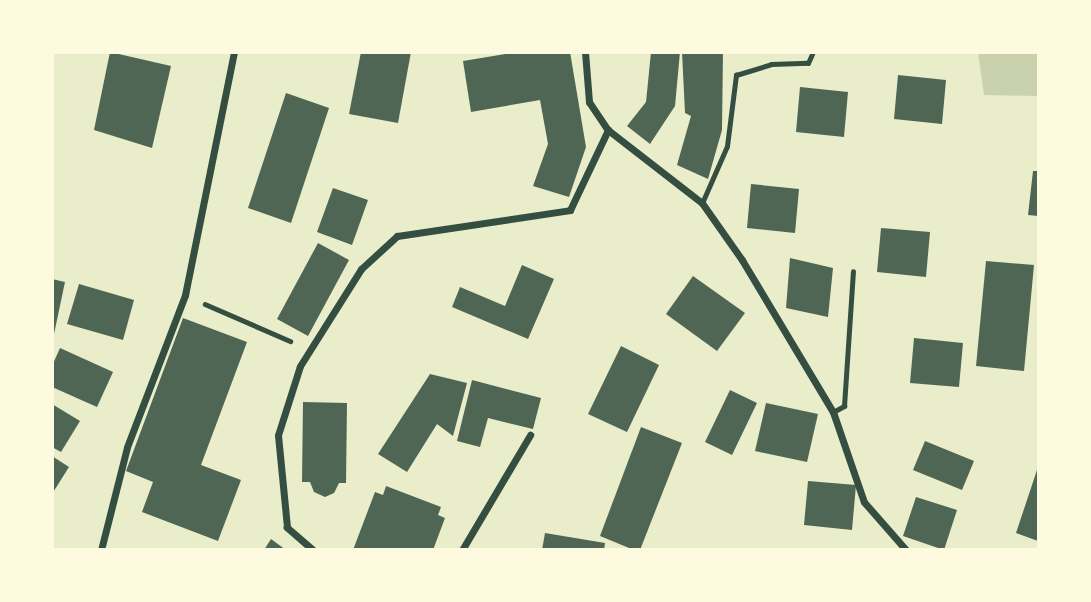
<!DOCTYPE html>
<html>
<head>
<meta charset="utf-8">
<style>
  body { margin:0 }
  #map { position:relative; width:1091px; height:602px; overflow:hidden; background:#e9edc9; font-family:Karla,sans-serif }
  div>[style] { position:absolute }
  .green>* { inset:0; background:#cad2ad }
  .building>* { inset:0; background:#4f6655 }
  .path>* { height:4.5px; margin:-2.25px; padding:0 2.25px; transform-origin:2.25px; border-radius:2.25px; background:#344e41 }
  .service>* { height:5px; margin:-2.5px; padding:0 2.5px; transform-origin:2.5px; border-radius:2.5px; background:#344e41 }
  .minor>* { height:7px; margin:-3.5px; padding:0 3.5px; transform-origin:3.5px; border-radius:3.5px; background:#344e41 }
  span { translate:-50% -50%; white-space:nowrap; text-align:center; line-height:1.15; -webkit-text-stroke:6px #fefae0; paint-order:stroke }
  .frame { position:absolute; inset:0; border:54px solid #fefae0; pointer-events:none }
</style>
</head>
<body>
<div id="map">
  <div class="green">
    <div style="clip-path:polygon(978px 53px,1038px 53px,1038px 96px,984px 95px)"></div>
  </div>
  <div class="building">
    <div style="clip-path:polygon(110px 52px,171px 66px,152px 148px,94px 130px)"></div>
    <div style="clip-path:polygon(361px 52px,411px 52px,398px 123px,349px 114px)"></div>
    <div style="clip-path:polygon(517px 52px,570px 52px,586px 147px,569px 197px,533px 186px,548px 144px,540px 100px,471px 112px,463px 61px)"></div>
    <div style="clip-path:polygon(651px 52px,680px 52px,675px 106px,650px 144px,627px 126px,646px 102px)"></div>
    <div style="clip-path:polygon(682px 52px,723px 52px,722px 130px,708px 179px,677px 165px,691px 116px,685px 113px)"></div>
    <div style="clip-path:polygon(898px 75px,946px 80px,942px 124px,894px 119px)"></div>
    <div style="clip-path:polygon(800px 87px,848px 92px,844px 137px,796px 132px)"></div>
    <div style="clip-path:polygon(286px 93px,329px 108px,291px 223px,248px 208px)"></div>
    <div style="clip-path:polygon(1033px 171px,1038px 171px,1038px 216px,1028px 215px)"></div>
    <div style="clip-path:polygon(751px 184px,799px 189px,795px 233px,747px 228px)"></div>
    <div style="clip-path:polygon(333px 188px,368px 200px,352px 245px,317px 232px)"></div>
    <div style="clip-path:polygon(881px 228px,930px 232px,926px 277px,877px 272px)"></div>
    <div style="clip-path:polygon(318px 243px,349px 260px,308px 336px,277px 319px)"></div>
    <div style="clip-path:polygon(790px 258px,833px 268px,828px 317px,786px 308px)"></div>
    <div style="clip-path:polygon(986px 261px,1034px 265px,1024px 371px,976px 366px)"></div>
    <div style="clip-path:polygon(522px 265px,554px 279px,528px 339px,452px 307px,460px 287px,505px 306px)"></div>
    <div style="clip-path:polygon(693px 276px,745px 313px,717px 351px,666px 314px)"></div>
    <div style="clip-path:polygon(52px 279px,65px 282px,54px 334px,52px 334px)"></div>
    <div style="clip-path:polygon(79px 284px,134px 300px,123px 340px,67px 324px)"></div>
    <div style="clip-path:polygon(183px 318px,247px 342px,201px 465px,241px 480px,218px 541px,142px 512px,153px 482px,126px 471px)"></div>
    <div style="clip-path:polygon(914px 338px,963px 343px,959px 387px,910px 383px)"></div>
    <div style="clip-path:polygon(621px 346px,659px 365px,627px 432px,588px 414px)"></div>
    <div style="clip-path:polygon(60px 348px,113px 372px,97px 407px,52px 387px,52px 366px)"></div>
    <div style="clip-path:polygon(430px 374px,467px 383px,453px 436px,437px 424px,407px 472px,378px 454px)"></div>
    <div style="clip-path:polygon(472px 380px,541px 398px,533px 429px,488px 418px,480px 447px,457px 441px)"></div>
    <div style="clip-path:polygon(730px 390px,757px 403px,732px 455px,705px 442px)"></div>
    <div style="clip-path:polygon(303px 402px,347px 403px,346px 483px,339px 483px,334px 493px,325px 497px,314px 492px,310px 482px,302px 482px)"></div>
    <div style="clip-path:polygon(766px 403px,818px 414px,807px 462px,755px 451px)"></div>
    <div style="clip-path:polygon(52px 404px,80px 421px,61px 452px,52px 447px)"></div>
    <div style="clip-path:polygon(641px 427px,682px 443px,640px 550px,634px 550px,600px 536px)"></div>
    <div style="clip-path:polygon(925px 441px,974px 461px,962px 490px,913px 470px)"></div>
    <div style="clip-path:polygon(52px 456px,69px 467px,52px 494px)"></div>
    <div style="clip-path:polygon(1038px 467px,1038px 541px,1016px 533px)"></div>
    <div style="clip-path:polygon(808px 481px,856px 485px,852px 530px,804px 525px)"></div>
    <div style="clip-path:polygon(386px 486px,441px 507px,438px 515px,445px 518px,433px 550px,353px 550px,375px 492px,383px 495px)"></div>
    <div style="clip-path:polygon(916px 497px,957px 510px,944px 550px,903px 536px)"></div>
    <div style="clip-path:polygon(545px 533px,605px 543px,604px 550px,542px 550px)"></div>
    <div style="clip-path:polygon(271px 539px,286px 550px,264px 550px)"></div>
  </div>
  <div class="path">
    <div style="left:205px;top:304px;width:93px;rotate:23.5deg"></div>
  </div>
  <div class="service">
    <div style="left:702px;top:203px;width:62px;rotate:-66.3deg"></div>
    <div style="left:727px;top:146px;width:72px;rotate:-82.8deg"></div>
    <div style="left:736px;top:75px;width:37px;rotate:-17deg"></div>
    <div style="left:771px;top:64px;width:37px;rotate:-2deg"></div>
    <div style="left:808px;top:63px;width:12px;rotate:-66deg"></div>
    <div style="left:833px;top:412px;width:13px;rotate:-29deg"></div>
    <div style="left:844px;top:406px;width:135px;rotate:-86.2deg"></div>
  </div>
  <div class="minor">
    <div style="left:585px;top:52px;width:50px;rotate:85.4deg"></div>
    <div style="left:589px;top:102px;width:34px;rotate:56deg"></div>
    <div style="left:608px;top:130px;width:119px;rotate:37.8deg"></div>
    <div style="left:702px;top:203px;width:70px;rotate:54.9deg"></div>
    <div style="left:742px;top:260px;width:177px;rotate:59.1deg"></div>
    <div style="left:833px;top:412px;width:95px;rotate:71deg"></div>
    <div style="left:864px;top:502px;width:64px;rotate:48.8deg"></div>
    <div style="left:101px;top:550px;width:106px;rotate:-75.8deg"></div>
    <div style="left:127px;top:447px;width:163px;rotate:-69.1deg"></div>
    <div style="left:185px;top:295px;width:248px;rotate:-78.6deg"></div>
    <div style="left:313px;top:550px;width:35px;rotate:-139deg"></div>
    <div style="left:287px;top:527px;width:92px;rotate:-95.6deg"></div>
    <div style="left:278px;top:435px;width:72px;rotate:-72.3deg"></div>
    <div style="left:300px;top:366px;width:115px;rotate:-57.8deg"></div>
    <div style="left:361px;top:269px;width:49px;rotate:-42.5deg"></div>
    <div style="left:397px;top:236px;width:175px;rotate:-8.5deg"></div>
    <div style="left:570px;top:210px;width:89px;rotate:-64.6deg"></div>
    <div style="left:462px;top:550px;width:134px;rotate:-59.4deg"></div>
  </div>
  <div class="frame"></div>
</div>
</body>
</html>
